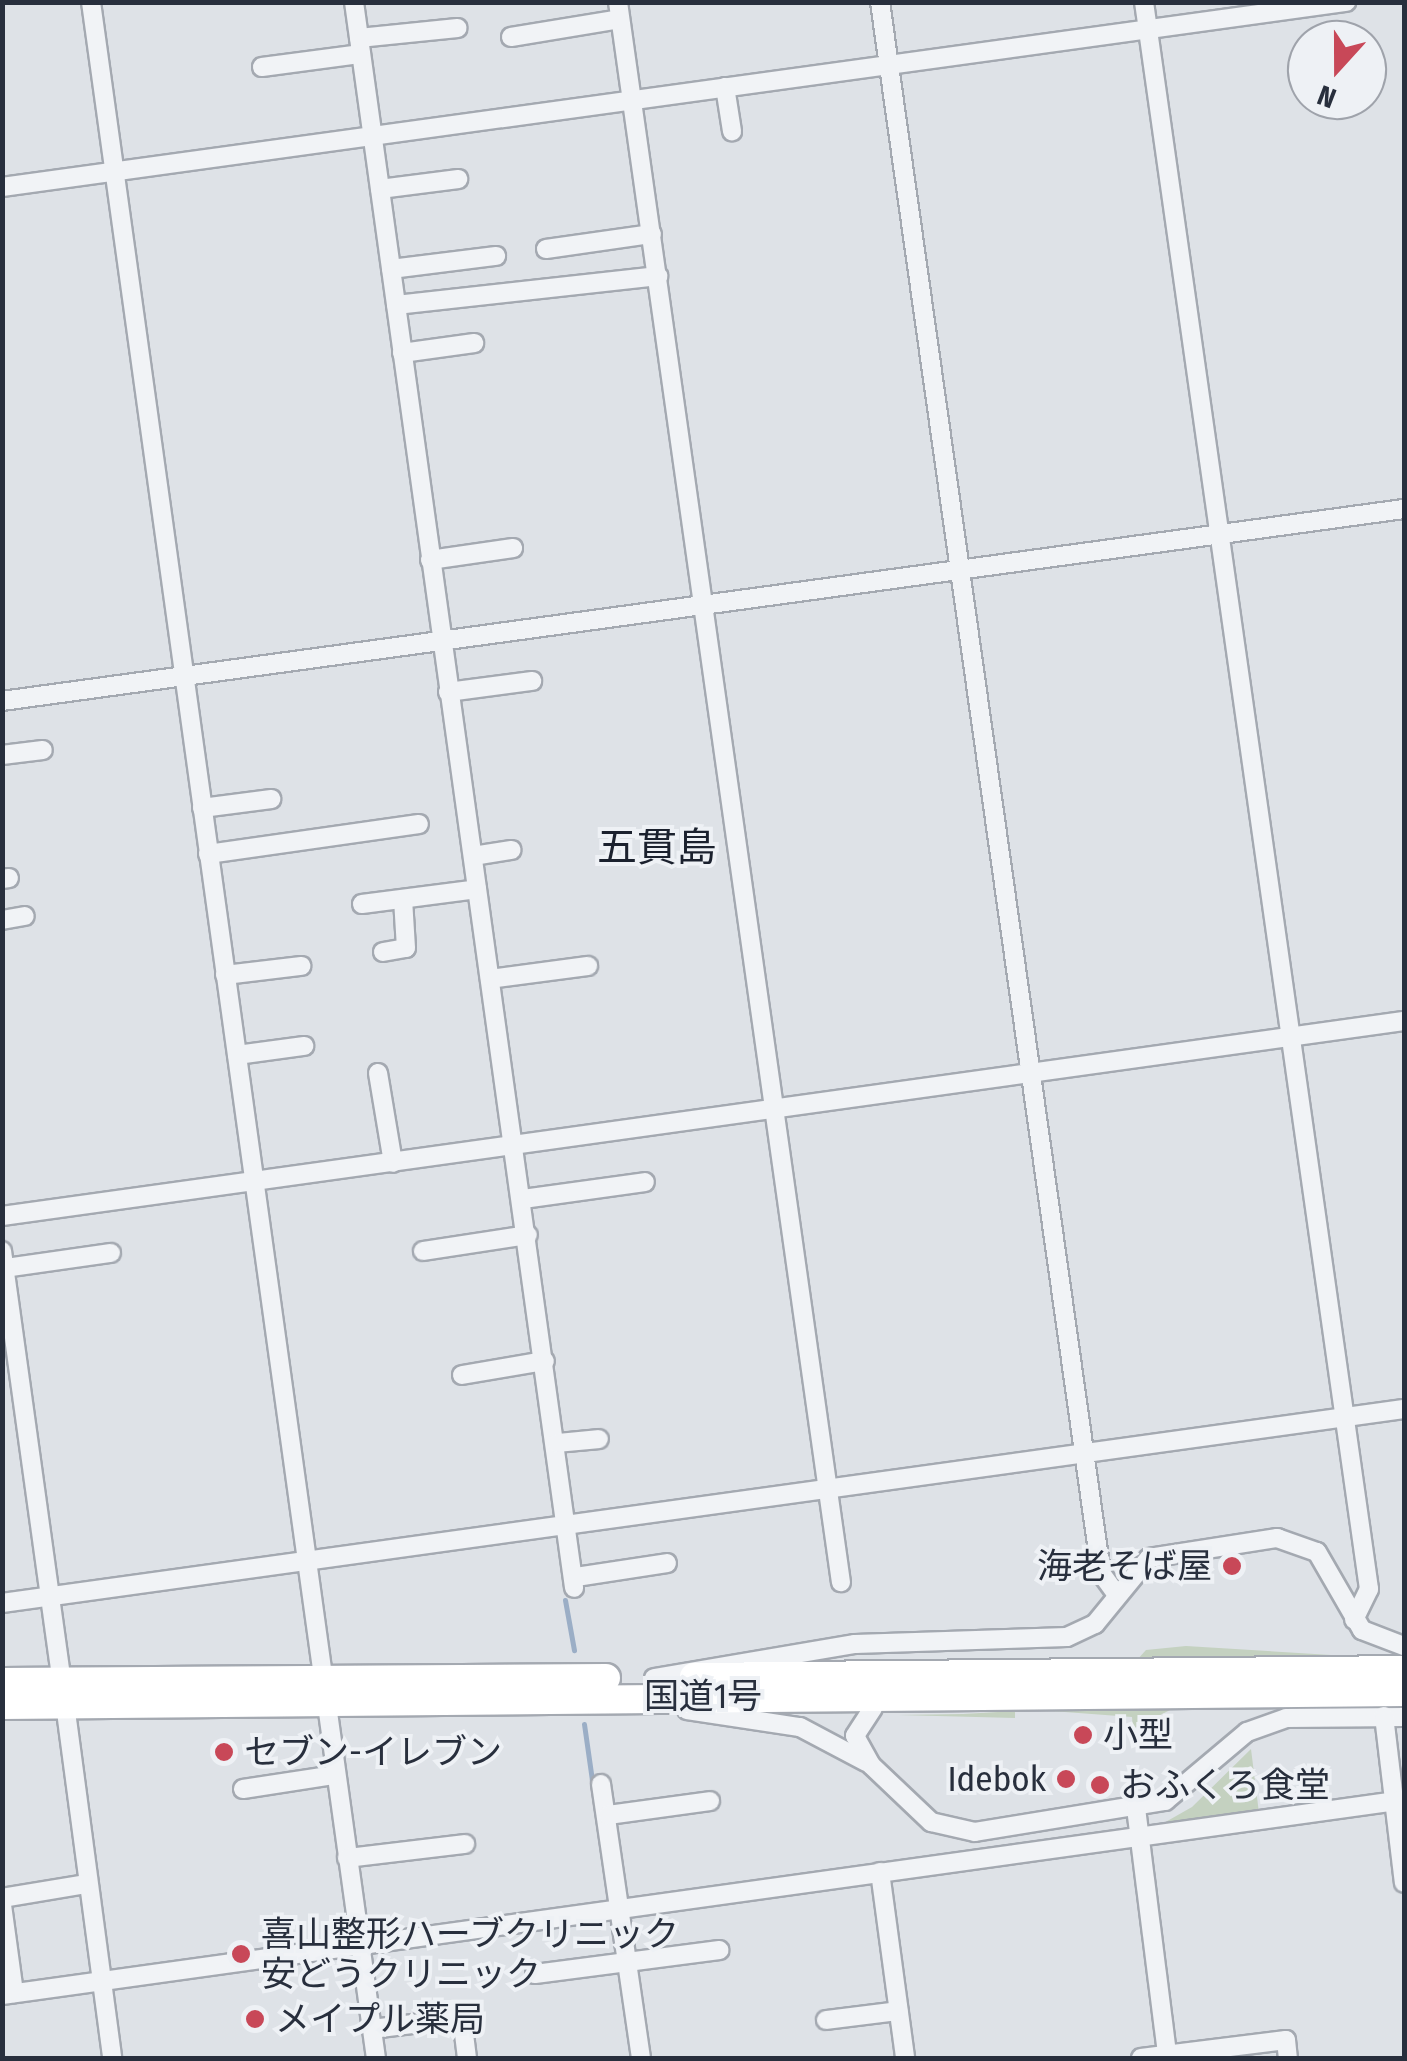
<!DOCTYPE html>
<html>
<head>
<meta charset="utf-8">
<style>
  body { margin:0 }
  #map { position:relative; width:1407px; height:2061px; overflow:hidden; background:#dee2e7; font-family:"Fira Sans Condensed","Noto Sans JP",sans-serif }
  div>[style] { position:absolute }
  .green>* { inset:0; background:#c4d1c0 }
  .stream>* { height:5px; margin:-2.5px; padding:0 2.5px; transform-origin:2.5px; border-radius:2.5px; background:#9baec6 }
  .roads { filter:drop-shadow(2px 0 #a4a9b1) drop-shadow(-2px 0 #a4a9b1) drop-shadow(0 2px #a4a9b1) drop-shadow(0 -2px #a4a9b1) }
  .minor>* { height:18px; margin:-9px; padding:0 9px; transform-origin:9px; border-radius:9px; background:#f1f3f6 }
  .highway>* { height:28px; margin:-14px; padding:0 14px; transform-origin:14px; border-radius:14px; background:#fff }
  .dots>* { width:28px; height:28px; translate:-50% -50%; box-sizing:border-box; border:5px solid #eef1f5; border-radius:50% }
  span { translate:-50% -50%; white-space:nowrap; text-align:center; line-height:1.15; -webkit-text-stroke:8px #eef1f5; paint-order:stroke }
  .poi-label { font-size:35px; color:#282f3d }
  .right { translate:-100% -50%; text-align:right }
  .left { translate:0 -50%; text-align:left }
  .street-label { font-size:35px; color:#282f3d }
  .quarter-label { font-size:40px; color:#1b212e }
  .frame { position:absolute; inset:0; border:5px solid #282f3d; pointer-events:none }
  .north { position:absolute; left:1287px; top:20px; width:100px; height:100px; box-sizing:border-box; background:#eef1f5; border:2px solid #9fa3ab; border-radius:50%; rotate:201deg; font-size:28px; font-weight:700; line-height:40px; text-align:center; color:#282f3d }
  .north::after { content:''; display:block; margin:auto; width:35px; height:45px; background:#c84858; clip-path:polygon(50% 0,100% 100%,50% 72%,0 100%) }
</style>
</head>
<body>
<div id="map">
  <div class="green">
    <div style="clip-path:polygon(1186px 1646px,1331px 1655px,1331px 1662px,1136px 1661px,1146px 1650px)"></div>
    <div style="clip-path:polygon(1038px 1710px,1155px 1707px,1170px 1710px,1133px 1729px,1132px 1717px)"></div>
    <div style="clip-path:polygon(1015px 1711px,1015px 1718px,898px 1715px,963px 1714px)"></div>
    <div style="clip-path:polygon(1251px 1749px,1259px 1813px,1162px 1824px,1192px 1807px)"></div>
  </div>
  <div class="stream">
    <div style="left:565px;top:1600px;width:51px;rotate:79.8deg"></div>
    <div style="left:584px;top:1724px;width:57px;rotate:81.9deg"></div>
  </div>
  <div class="roads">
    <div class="minor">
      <div style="left:91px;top:2px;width:2076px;rotate:82.11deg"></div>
      <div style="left:354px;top:2px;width:1601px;rotate:82.1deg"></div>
      <div style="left:618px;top:2px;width:1596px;rotate:81.97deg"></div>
      <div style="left:880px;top:2px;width:1586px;rotate:81.99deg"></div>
      <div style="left:1101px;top:1573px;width:26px;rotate:54deg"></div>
      <div style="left:1144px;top:2px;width:1603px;rotate:81.93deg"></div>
      <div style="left:1369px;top:1589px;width:34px;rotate:116deg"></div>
      <div style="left:511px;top:37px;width:110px;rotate:-9.4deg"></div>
      <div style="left:359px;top:38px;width:99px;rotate:-5.8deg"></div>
      <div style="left:262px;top:67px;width:100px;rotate:-7.5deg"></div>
      <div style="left:725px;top:87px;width:45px;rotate:81deg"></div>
      <div style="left:2px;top:187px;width:1357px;rotate:-7.84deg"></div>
      <div style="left:380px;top:189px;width:79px;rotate:-7.3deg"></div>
      <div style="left:546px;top:249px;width:107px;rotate:-8.1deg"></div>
      <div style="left:391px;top:269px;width:106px;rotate:-7.1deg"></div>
      <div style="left:396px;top:305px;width:264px;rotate:-6.3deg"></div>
      <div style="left:402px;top:353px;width:73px;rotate:-7.9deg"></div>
      <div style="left:430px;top:560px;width:84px;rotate:-8.2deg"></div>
      <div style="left:448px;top:692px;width:85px;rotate:-7.5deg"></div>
      <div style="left:2px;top:701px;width:1415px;rotate:-7.8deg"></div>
      <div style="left:2px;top:755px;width:41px;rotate:-7deg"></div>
      <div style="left:202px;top:808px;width:70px;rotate:-7.4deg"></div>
      <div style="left:208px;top:854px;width:213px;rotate:-8.1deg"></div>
      <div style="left:473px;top:856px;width:39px;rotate:-9deg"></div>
      <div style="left:2px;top:879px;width:7px;rotate:-8deg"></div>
      <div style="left:362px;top:904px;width:116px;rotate:-7.4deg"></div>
      <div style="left:2px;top:920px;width:23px;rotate:-10deg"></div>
      <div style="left:383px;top:952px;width:23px;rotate:-10deg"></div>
      <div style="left:406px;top:948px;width:49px;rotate:-93.5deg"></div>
      <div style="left:225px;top:975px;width:77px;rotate:-6.8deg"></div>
      <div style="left:490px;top:979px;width:99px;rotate:-7.6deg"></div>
      <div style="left:237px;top:1055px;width:68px;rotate:-7.7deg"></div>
      <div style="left:378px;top:1073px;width:91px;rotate:80.5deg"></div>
      <div style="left:523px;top:1199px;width:123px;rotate:-7.9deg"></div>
      <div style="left:2px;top:1216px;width:1415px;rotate:-7.92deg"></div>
      <div style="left:2px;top:1251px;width:435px;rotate:82.1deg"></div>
      <div style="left:423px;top:1251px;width:106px;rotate:-8.7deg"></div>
      <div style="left:5px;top:1268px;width:107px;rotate:-8.1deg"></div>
      <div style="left:462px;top:1375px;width:84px;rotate:-9.6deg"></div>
      <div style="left:557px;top:1443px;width:42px;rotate:-5.4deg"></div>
      <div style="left:576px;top:1577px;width:92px;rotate:-8.7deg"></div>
      <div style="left:2px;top:1603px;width:1415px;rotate:-7.88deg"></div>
      <div style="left:654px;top:1678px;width:204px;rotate:-9.6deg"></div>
      <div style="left:855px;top:1644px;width:212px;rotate:-1.9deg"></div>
      <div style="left:1067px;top:1637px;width:31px;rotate:-25deg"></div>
      <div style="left:1095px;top:1624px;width:85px;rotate:-50.7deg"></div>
      <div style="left:1149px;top:1558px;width:130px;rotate:-8.9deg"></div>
      <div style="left:1277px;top:1538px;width:42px;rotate:19.3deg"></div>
      <div style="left:1317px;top:1552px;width:90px;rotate:60deg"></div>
      <div style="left:1362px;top:1630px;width:45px;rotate:20.9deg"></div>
      <div style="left:65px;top:1704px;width:357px;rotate:82.4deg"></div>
      <div style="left:873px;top:1708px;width:33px;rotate:123deg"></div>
      <div style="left:855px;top:1736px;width:33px;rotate:61deg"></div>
      <div style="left:871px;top:1765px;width:83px;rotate:43.5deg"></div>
      <div style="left:931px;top:1822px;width:45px;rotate:12.8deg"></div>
      <div style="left:975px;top:1832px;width:193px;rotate:-9.3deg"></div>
      <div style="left:1165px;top:1801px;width:107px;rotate:-40.1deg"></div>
      <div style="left:1247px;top:1732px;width:41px;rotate:-19.7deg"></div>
      <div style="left:1286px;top:1718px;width:118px;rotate:-0.5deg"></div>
      <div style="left:687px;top:1710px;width:114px;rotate:8.6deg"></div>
      <div style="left:800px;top:1727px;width:75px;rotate:27.9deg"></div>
      <div style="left:1384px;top:1716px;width:168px;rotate:83.2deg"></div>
      <div style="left:601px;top:1784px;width:277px;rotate:81.7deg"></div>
      <div style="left:243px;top:1789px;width:93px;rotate:-8.7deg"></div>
      <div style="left:1136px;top:1808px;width:249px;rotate:82.8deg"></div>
      <div style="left:608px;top:1815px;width:103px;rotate:-7.8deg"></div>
      <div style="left:347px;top:1858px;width:119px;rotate:-6.8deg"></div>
      <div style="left:880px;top:1872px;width:188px;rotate:82.3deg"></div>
      <div style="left:2px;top:1898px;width:86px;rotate:-9.4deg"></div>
      <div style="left:2px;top:1905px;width:89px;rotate:82.2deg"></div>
      <div style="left:535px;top:1974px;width:186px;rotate:-7.4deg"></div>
      <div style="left:2px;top:1995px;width:1415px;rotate:-7.92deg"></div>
      <div style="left:826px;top:2020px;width:73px;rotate:-7.1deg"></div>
      <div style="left:372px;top:2029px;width:91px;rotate:-7deg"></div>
      <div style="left:462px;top:2018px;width:40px;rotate:82.9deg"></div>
      <div style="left:1141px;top:2058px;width:146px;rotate:-7.1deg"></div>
      <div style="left:1286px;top:2040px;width:18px;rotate:84deg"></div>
    </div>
    <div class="highway">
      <div style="left:694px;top:1677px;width:710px;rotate:-0.56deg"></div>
      <div style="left:2px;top:1682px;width:604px;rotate:-0.38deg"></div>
      <div style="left:2px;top:1705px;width:1402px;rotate:-0.53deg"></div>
    </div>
  </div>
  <div class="dots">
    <div style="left:1232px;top:1566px;background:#c84858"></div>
    <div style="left:1083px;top:1735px;background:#c84858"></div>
    <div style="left:224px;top:1752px;background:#c84858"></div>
    <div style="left:1066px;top:1779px;background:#c84858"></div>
    <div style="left:1100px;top:1785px;background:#c84858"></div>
    <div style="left:241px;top:1954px;background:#c84858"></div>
    <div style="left:255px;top:2019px;background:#c84858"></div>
  </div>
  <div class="poi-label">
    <span class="right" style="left:1212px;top:1566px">海老そば屋</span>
    <span class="left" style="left:1103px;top:1735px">小型</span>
    <span class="left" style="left:244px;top:1752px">セブン-イレブン</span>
    <span class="right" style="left:1046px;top:1779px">Idebok</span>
    <span class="left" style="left:1120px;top:1785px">おふくろ食堂</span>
    <span class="left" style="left:261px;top:1954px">喜山整形ハーブクリニック<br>安どうクリニック</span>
    <span class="left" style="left:275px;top:2019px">メイプル薬局</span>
  </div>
  <div class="street-label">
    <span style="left:703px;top:1696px">国道1号</span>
  </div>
  <div class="quarter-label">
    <span style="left:657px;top:848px">五貫島</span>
  </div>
  <div class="frame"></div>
  <div class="north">N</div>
</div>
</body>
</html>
